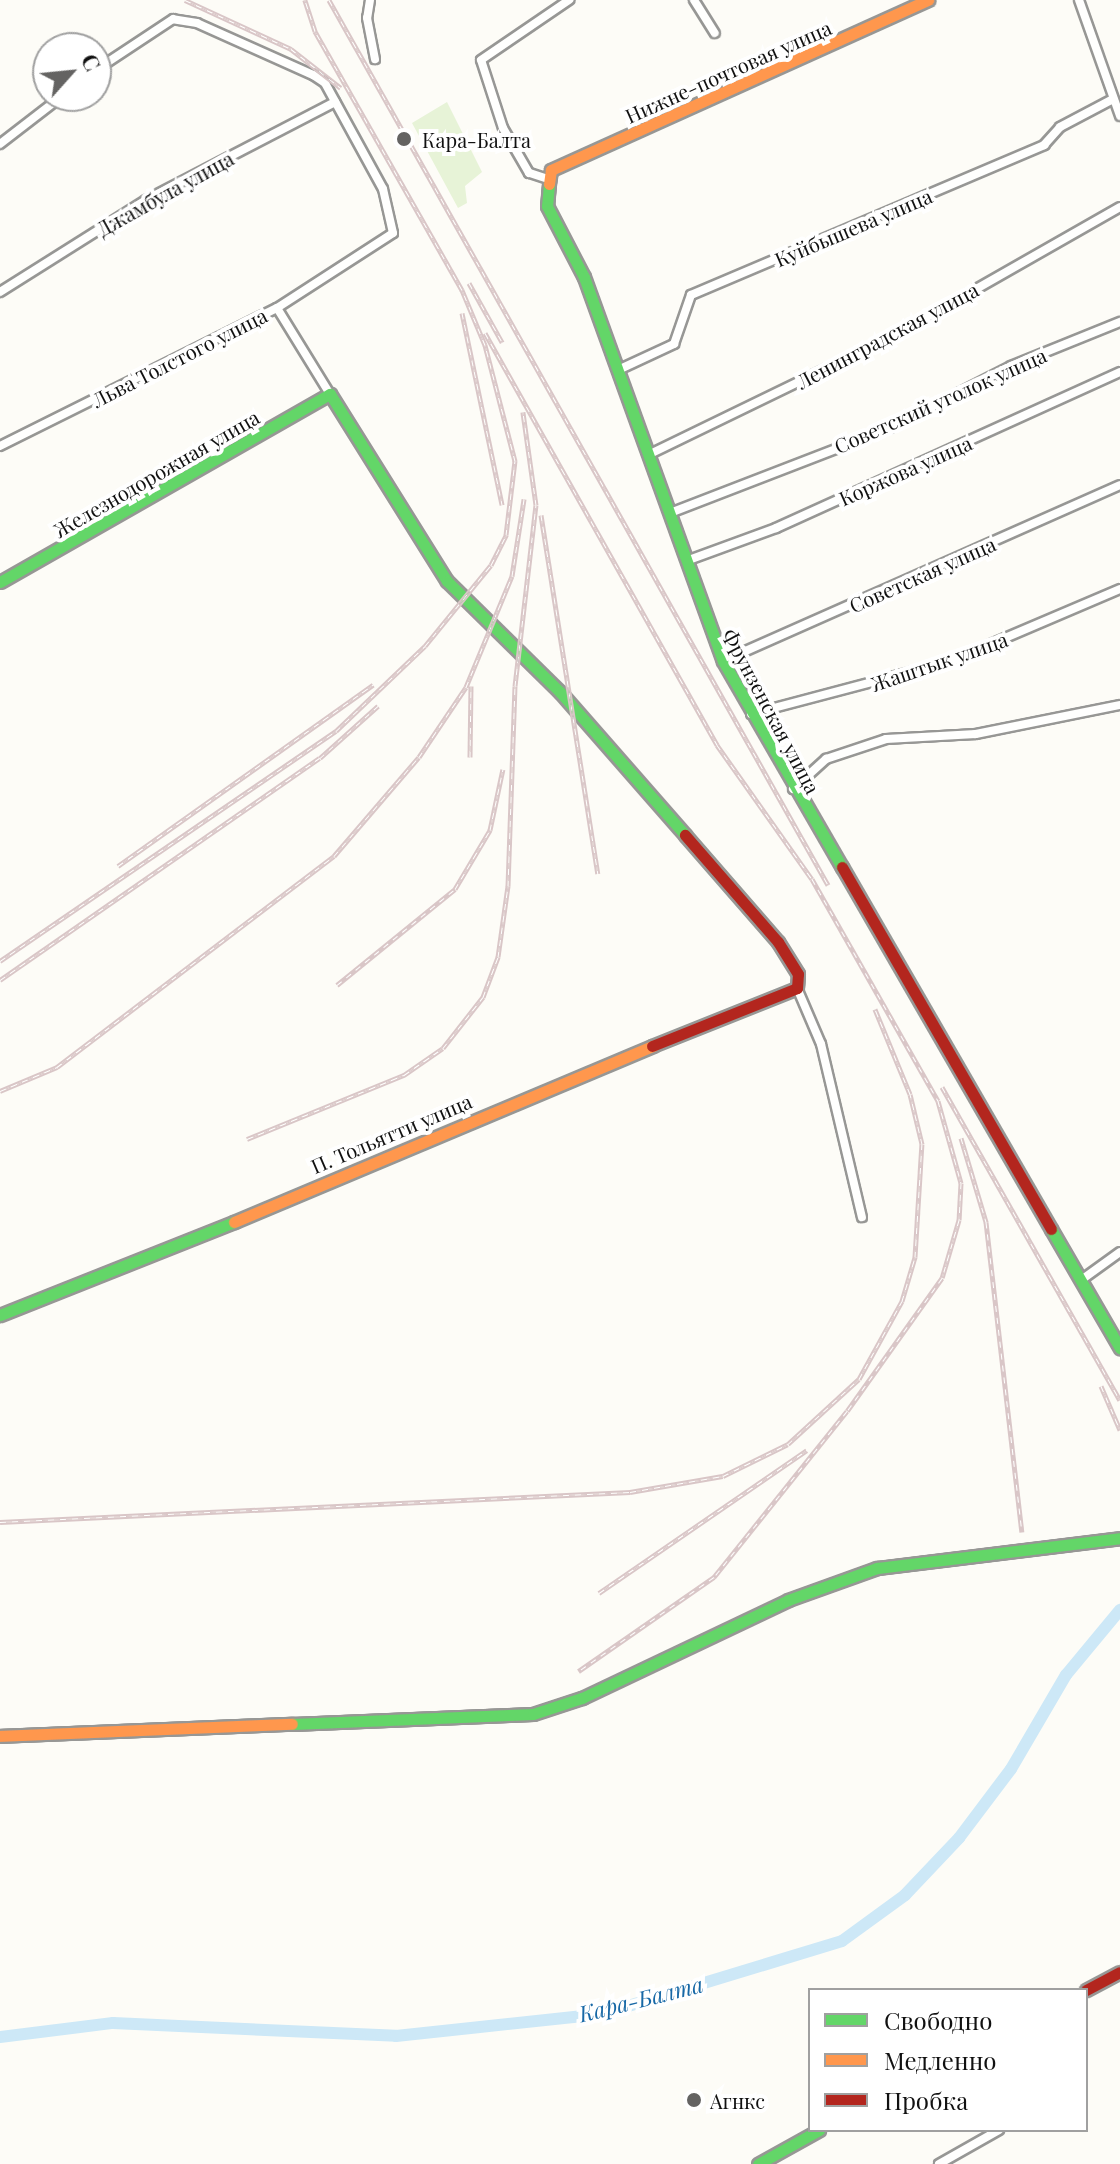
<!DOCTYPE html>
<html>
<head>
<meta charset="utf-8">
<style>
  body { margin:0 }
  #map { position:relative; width:1120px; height:2164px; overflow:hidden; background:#fdfcf7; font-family:"Playfair Display",serif }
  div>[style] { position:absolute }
  .green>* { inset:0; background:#e7f3d7 }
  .river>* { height:12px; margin:-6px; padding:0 6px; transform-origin:6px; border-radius:6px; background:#cde8f7 }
  .roads { filter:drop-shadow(2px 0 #979795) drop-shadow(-2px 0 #979795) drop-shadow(0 2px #979795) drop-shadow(0 -2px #979795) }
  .street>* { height:8px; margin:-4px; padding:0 4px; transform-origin:4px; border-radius:4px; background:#fffffe }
  .fast>* { height:11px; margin:-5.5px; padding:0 5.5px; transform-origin:5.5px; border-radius:5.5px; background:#63d668 }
  .slow>* { height:11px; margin:-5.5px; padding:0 5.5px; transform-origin:5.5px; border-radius:5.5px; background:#ff974d }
  .jam>* { height:11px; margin:-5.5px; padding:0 5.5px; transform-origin:5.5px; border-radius:5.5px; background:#b3261e }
  .rail>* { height:5px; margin-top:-2.5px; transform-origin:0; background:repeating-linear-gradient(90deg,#fff 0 6px,#d9c6c7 0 12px); box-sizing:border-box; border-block:2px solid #d9c6c7 }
  .dots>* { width:22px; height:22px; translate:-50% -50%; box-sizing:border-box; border:4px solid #fff; border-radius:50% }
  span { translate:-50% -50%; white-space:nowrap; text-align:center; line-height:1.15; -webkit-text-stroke:8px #fff; paint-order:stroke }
  .street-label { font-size:20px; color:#111 }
  .poi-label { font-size:20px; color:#111 }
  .left { translate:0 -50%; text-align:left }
  .water-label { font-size:22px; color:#1768a6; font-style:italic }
  .legend { position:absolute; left:808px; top:1988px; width:280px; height:144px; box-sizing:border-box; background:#fff; border:2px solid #a0a0a0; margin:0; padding:10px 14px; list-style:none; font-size:24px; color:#111 }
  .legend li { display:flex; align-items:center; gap:16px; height:40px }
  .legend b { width:40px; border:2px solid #a0a0a0 }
  .north { position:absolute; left:32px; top:32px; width:80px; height:80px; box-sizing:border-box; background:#fff; border:2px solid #a0a0a0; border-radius:50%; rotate:63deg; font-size:22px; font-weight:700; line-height:32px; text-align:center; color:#111 }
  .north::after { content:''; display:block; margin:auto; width:28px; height:36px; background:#646362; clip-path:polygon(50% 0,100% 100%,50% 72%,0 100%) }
</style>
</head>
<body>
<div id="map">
  <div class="green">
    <div style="clip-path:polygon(447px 102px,482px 172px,465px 186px,467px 203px,458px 208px,412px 123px)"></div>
  </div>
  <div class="river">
    <div style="left:0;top:2037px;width:114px;rotate:-7.1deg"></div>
    <div style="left:113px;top:2023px;width:283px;rotate:2.6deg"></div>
    <div style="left:396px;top:2036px;width:207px;rotate:-6.1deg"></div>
    <div style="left:602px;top:2014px;width:251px;rotate:-16.9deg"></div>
    <div style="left:842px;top:1941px;width:78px;rotate:-36.1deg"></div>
    <div style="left:905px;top:1895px;width:79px;rotate:-46.5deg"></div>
    <div style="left:959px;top:1838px;width:86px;rotate:-53deg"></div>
    <div style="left:1011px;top:1769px;width:109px;rotate:-59.7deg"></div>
    <div style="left:1066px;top:1675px;width:85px;rotate:-50.3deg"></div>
  </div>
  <div class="roads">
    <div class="street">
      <div style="left:370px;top:0;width:18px;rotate:99deg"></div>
      <div style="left:367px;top:18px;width:42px;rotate:79deg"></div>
      <div style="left:694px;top:0;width:39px;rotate:58deg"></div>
      <div style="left:1079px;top:0;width:123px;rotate:70.5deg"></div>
      <div style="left:0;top:144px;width:78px;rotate:-37.7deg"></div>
      <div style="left:548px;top:179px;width:20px;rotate:-162deg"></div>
      <div style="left:529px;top:173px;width:52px;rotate:-120deg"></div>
      <div style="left:503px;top:128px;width:71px;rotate:-107.9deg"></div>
      <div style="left:481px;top:60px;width:107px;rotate:-34.3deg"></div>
      <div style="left:0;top:292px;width:173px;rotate:-32.2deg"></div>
      <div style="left:146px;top:200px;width:213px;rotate:-27.4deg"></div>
      <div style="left:277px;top:308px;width:101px;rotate:58.4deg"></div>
      <div style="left:618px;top:370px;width:62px;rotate:-24.9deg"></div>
      <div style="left:674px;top:344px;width:52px;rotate:-70.9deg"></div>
      <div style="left:691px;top:295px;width:384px;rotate:-23deg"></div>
      <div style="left:1044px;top:145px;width:24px;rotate:-48deg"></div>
      <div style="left:1060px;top:127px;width:60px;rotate:-27.8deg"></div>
      <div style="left:0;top:446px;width:309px;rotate:-26.5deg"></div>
      <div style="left:277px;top:308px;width:138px;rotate:-32.9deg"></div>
      <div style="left:393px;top:233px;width:45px;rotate:-102.8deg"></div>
      <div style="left:383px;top:189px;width:121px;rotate:-118.7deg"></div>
      <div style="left:325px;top:83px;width:14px;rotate:-146deg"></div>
      <div style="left:313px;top:75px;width:127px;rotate:-155.9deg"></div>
      <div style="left:197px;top:23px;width:24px;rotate:-171deg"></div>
      <div style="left:173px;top:19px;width:92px;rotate:146.5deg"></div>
      <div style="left:650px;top:454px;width:277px;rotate:-25.9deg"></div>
      <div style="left:899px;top:333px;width:254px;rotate:-29.7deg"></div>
      <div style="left:670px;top:513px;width:236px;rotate:-21.1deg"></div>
      <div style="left:890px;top:428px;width:136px;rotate:-27.1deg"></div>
      <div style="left:1011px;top:366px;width:118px;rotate:-22deg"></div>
      <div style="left:686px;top:561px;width:96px;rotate:-20.1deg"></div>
      <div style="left:776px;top:528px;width:378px;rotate:-24.4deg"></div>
      <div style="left:723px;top:661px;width:434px;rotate:-23.9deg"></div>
      <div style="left:751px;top:714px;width:207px;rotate:-14.8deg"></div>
      <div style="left:951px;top:661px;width:184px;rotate:-23.1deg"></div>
      <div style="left:793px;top:789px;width:45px;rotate:-42.3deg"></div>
      <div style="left:826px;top:759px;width:63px;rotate:-18.4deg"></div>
      <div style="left:886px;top:739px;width:90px;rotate:-3.2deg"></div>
      <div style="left:976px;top:734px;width:147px;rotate:-11.4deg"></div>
      <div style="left:797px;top:988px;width:61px;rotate:66.8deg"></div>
      <div style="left:821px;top:1044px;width:178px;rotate:76.7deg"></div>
      <div style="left:1084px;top:1278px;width:44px;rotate:-35.8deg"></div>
      <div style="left:939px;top:2164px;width:69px;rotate:-29.5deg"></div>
    </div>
    <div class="fast">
      <div style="left:549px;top:184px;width:22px;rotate:95deg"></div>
      <div style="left:547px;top:206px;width:80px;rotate:62.5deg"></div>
      <div style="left:584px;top:277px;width:408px;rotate:70.1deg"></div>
      <div style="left:723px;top:661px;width:238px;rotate:60deg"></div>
      <div style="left:0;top:582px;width:380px;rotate:-29.7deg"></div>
      <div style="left:330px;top:394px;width:221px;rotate:58deg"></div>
      <div style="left:447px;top:581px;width:158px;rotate:44.5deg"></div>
      <div style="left:560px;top:692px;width:190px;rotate:48.8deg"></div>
      <div style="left:1051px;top:1229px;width:138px;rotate:59.9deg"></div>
      <div style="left:0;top:1315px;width:252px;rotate:-21.7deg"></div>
      <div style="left:292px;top:1724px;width:241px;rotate:-2.4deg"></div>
      <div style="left:533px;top:1714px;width:52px;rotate:-18.1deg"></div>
      <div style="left:582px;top:1698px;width:228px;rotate:-25.4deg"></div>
      <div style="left:788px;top:1600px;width:95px;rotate:-19.8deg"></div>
      <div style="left:877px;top:1568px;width:245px;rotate:-7deg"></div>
      <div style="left:758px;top:2164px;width:70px;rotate:-29.1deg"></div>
    </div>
    <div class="slow">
      <div style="left:549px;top:184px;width:14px;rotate:-82deg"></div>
      <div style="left:551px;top:170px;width:414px;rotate:-24.3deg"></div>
      <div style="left:234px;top:1222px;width:454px;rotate:-22.8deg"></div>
      <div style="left:0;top:1736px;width:292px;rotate:-2.4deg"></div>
    </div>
    <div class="jam">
      <div style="left:842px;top:867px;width:418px;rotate:60deg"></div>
      <div style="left:652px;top:1046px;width:156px;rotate:-21.8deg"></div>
      <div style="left:797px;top:988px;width:14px;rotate:-86deg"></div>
      <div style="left:798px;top:974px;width:38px;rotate:-122deg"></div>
      <div style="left:778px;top:942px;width:142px;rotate:-131deg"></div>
      <div style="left:1086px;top:1990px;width:38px;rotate:-28deg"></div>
    </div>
  </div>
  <div class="rail">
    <div style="left:185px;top:0;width:117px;rotate:24.8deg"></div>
    <div style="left:291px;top:49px;width:63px;rotate:38deg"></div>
    <div style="left:329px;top:0;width:1016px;rotate:60.58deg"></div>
    <div style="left:469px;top:283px;width:68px;rotate:60.8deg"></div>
    <div style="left:462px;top:313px;width:196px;rotate:78.2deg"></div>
    <div style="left:485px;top:333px;width:473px;rotate:60.6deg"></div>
    <div style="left:717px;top:745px;width:164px;rotate:54.7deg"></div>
    <div style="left:812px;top:879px;width:255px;rotate:60.4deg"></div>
    <div style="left:938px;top:1101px;width:85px;rotate:74.3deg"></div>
    <div style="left:961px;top:1183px;width:37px;rotate:93deg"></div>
    <div style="left:959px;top:1220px;width:60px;rotate:106.3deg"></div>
    <div style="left:942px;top:1278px;width:163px;rotate:125.5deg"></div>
    <div style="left:847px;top:1411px;width:213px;rotate:128.7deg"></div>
    <div style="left:714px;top:1577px;width:165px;rotate:145.2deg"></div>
    <div style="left:541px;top:515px;width:363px;rotate:81deg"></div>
    <div style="left:470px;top:757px;width:71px;rotate:-89.2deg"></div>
    <div style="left:118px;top:866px;width:313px;rotate:-35.4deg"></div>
    <div style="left:0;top:961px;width:407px;rotate:-34.4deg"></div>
    <div style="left:336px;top:731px;width:123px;rotate:-43.7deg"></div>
    <div style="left:425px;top:646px;width:104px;rotate:-50.8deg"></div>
    <div style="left:491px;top:565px;width:34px;rotate:-63deg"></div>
    <div style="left:506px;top:535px;width:75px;rotate:-83.1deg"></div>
    <div style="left:515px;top:461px;width:120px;rotate:-104.5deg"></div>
    <div style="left:485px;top:345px;width:60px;rotate:-112.7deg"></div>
    <div style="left:462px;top:290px;width:298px;rotate:-119.6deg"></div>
    <div style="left:315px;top:31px;width:33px;rotate:-108deg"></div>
    <div style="left:0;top:980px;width:389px;rotate:-34.8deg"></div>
    <div style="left:320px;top:758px;width:78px;rotate:-41.9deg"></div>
    <div style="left:337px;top:985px;width:152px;rotate:-39.1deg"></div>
    <div style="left:455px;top:889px;width:69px;rotate:-59.3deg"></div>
    <div style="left:490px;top:830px;width:62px;rotate:-78deg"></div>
    <div style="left:942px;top:1087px;width:360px;rotate:60.4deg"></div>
    <div style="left:0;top:1091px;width:62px;rotate:-22.8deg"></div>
    <div style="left:57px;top:1067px;width:348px;rotate:-37.3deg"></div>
    <div style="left:334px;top:856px;width:130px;rotate:-49.4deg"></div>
    <div style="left:419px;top:757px;width:84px;rotate:-56.1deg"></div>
    <div style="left:466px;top:687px;width:120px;rotate:-67.5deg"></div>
    <div style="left:512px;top:576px;width:78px;rotate:-81.1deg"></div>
    <div style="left:961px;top:1138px;width:88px;rotate:73.4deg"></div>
    <div style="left:986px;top:1222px;width:312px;rotate:83.4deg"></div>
    <div style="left:247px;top:1139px;width:170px;rotate:-22.2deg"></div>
    <div style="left:404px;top:1075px;width:47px;rotate:-34.7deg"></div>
    <div style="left:443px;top:1048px;width:65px;rotate:-51.9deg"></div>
    <div style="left:483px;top:997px;width:43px;rotate:-69.4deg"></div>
    <div style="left:498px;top:957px;width:72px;rotate:-82deg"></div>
    <div style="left:508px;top:886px;width:200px;rotate:-88deg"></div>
    <div style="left:515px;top:686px;width:182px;rotate:-83.4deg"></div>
    <div style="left:536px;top:505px;width:94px;rotate:-98deg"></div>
    <div style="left:1101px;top:1386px;width:48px;rotate:66.6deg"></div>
    <div style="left:0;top:1522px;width:631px;rotate:-2.73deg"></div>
    <div style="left:630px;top:1492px;width:94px;rotate:-9.8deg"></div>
    <div style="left:723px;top:1476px;width:72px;rotate:-26.2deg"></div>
    <div style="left:788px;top:1444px;width:96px;rotate:-42.5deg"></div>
    <div style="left:859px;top:1379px;width:89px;rotate:-61.1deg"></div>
    <div style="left:902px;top:1301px;width:46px;rotate:-73.5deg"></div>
    <div style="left:915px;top:1257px;width:113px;rotate:-86.5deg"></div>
    <div style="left:922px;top:1144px;width:51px;rotate:-103.5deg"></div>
    <div style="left:910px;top:1094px;width:92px;rotate:-112.4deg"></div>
    <div style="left:599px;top:1593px;width:252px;rotate:-34.5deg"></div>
  </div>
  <div class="dots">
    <div style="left:404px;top:139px;background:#646362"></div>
    <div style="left:694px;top:2100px;background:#646362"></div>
  </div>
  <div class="street-label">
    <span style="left:728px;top:71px;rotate:-24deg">Нижне-почтовая улица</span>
    <span style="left:165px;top:193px;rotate:-29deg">Джамбула улица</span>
    <span style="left:853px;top:227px;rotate:-23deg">Куйбышева улица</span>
    <span style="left:887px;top:335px;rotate:-28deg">Ленинградская улица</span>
    <span style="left:179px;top:357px;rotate:-27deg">Льва Толстого улица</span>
    <span style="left:940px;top:400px;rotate:-24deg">Советский уголок улица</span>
    <span style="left:905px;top:470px;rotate:-24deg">Коржова улица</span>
    <span style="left:156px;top:473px;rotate:-30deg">Железнодорожная улица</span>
    <span style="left:922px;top:574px;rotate:-24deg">Советская улица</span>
    <span style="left:939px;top:661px;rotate:-19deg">Жаштык улица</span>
    <span style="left:772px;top:711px;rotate:62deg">Фрунзенская улица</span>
    <span style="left:391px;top:1133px;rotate:-23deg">П. Тольятти улица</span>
  </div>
  <div class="poi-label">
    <span class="left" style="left:422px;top:139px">Кара-Балта</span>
    <span class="left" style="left:710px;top:2100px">Агнкс</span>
  </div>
  <div class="water-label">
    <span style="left:641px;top:1999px;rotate:-14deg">Кара-Балта</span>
  </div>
  <ul class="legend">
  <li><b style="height:10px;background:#63d668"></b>Свободно</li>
  <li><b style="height:10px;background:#ff974d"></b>Медленно</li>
  <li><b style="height:10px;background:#b3261e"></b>Пробка</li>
  </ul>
  <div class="north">С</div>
</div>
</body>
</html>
